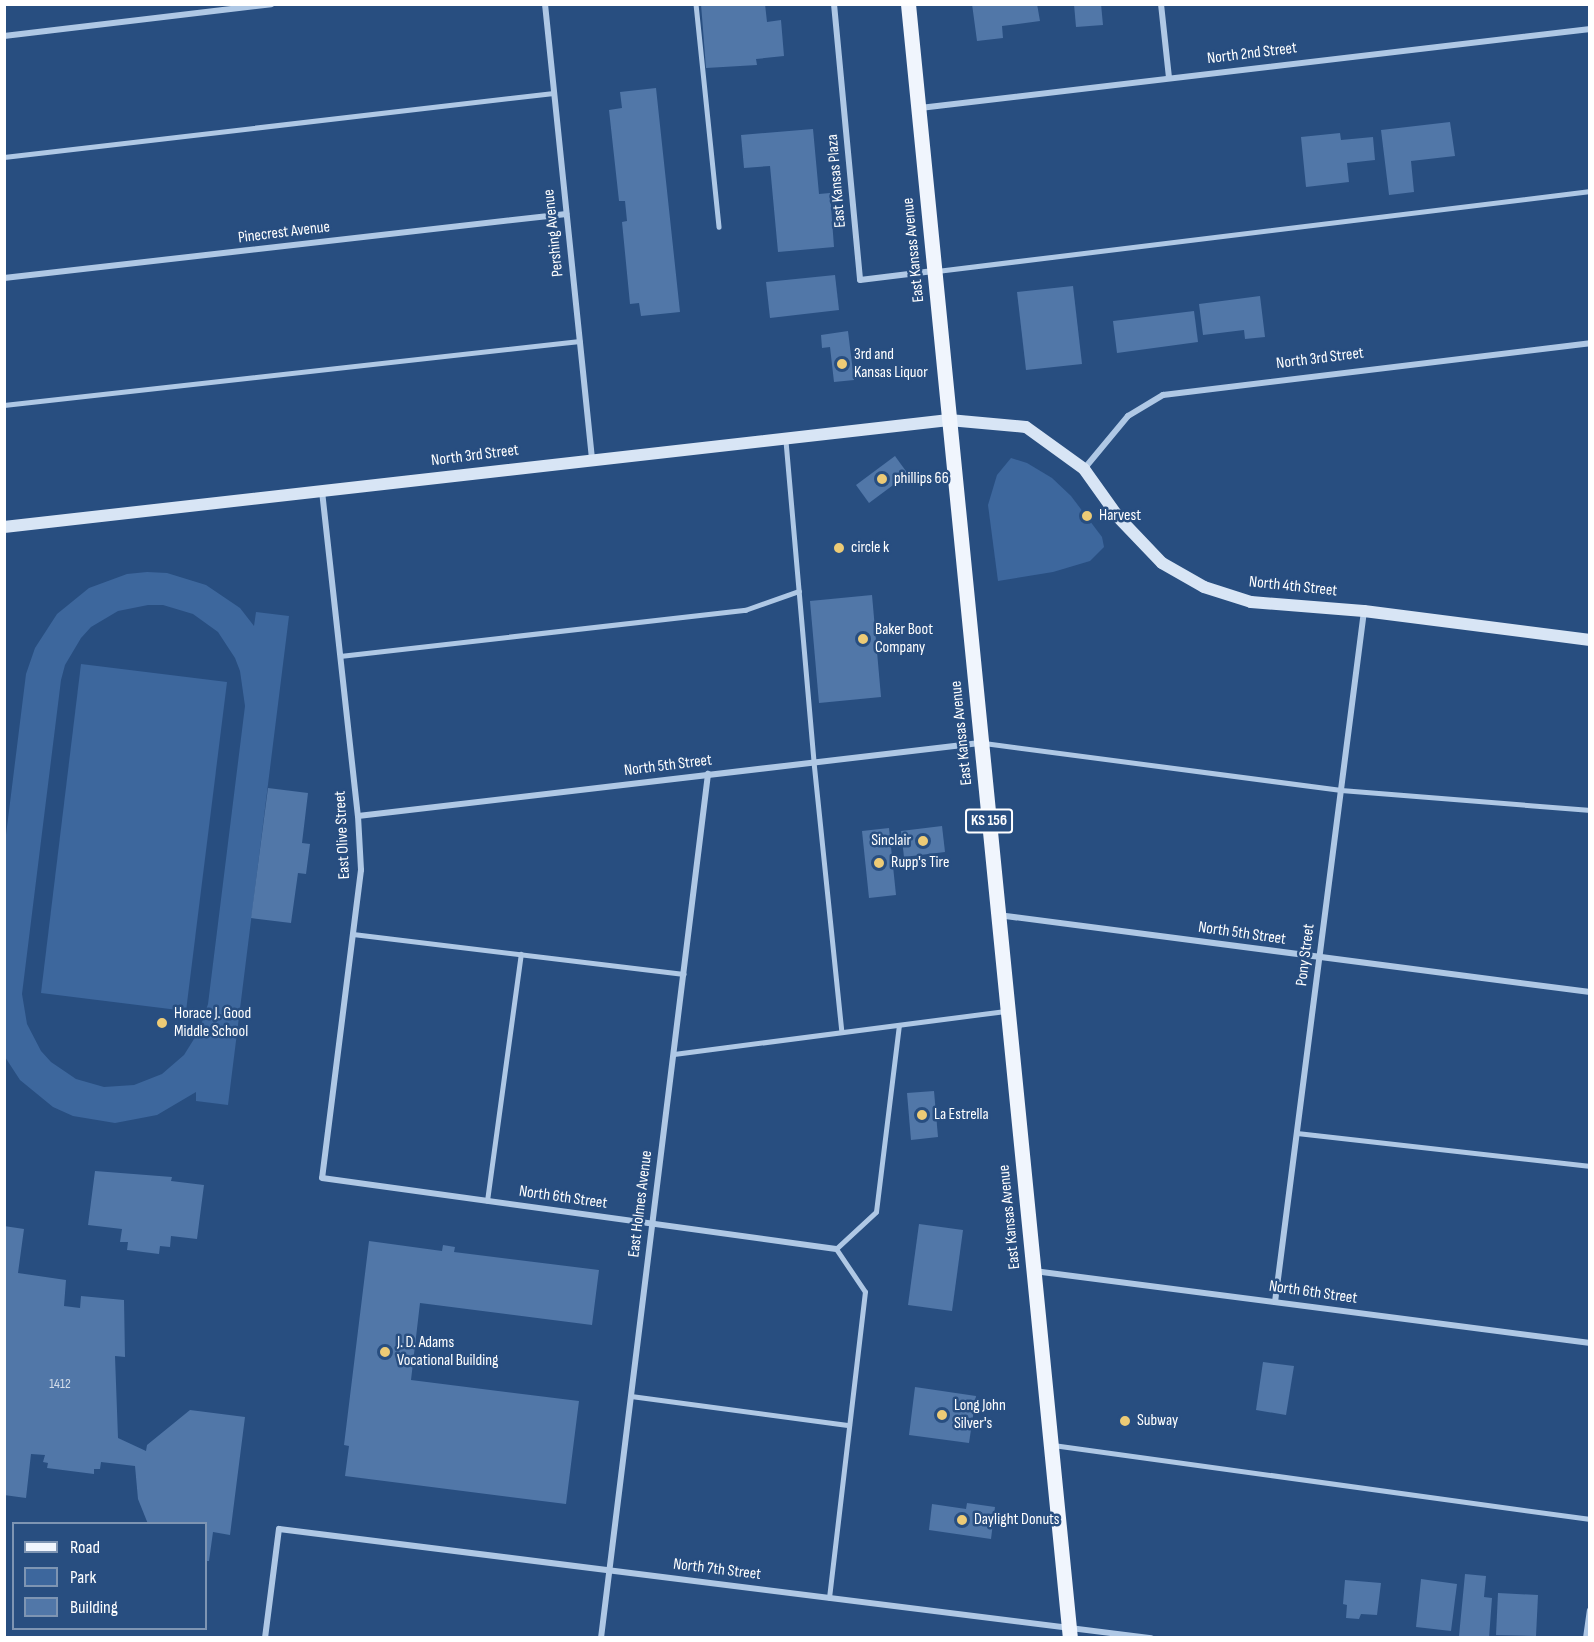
<!DOCTYPE html>
<html>
<head>
<meta charset="utf-8">
<style>
  body { margin:0 }
  #map { position:relative; width:1594px; height:1642px; overflow:hidden; background:#284e80; font-family:"Sofia Sans Condensed",sans-serif }
  div>[style] { position:absolute }
  .green>* { inset:0; background:#3d679d }
  .building>* { inset:0; background:#5177a8 }
  .service>* { height:4.5px; margin:-2.25px; padding:0 2.25px; transform-origin:2.25px; border-radius:2.25px; background:#afc8e5 }
  .minor>* { height:6px; margin:-3px; padding:0 3px; transform-origin:3px; border-radius:3px; background:#afc8e5 }
  .secondary>* { height:12px; margin:-6px; padding:0 6px; transform-origin:6px; border-radius:6px; background:#d8e5f5 }
  .primary>* { height:15px; margin:-7.5px; padding:0 7.5px; transform-origin:7.5px; border-radius:7.5px; background:#f0f5fd }
  .dots>* { width:16px; height:16px; translate:-50% -50%; box-sizing:border-box; border:3px solid #284e80; border-radius:50% }
  span { translate:-50% -50%; white-space:nowrap; text-align:center; line-height:1.15; -webkit-text-stroke:5px #284e80; paint-order:stroke }
  .number-label { font-size:14px; color:#d4dde9 }
  .number-label span { -webkit-text-stroke-width:0 }
  .shield-label span { padding:2px 4px; background:#284e80; border:2px solid; border-radius:4px; -webkit-text-stroke-width:0 }
  .shield-label { font-size:15px; color:#fff; font-weight:700 }
  .street-label { font-size:16px; color:#fff }
  .poi-label { font-size:16px; color:#fff }
  .left { translate:0 -50%; text-align:left }
  .right { translate:-100% -50%; text-align:right }
  .frame { position:absolute; inset:0; border:6px solid #fff; pointer-events:none }
  .legend { position:absolute; left:12px; top:1522px; width:195px; height:108px; box-sizing:border-box; background:#284e80; border:2px solid #7e95b3; margin:0; padding:8px 10px; list-style:none; font-size:18px; color:#fff }
  .legend li { display:flex; align-items:center; gap:12px; height:30px }
  .legend b { width:30px; border:2px solid #7e95b3 }
</style>
</head>
<body>
<div id="map">
  <div class="green">
    <div style="clip-path:polygon(1011px 458px,1027px 463px,1052px 478px,1071px 496px,1102px 537px,1104px 547px,1090px 561px,1053px 572px,998px 581px,988px 505px,997px 475px)"></div>
    <div style="clip-path:polygon(evenodd,147px 572px,167px 573px,206px 585px,240px 608px,254px 626px,256px 612px,289px 616px,228px 1105px,196px 1101px,196px 1092px,157px 1115px,115px 1123px,73px 1116px,53px 1107px,20px 1080px,5px 1057px,5px 843px,26px 674px,35px 648px,57px 614px,89px 588px,127px 574px,147px 572px,148px 605px,163px 605px,193px 614px,218px 632px,235px 658px,240px 671px,245px 706px,208px 1004px,199px 1031px,184px 1055px,162px 1074px,134px 1085px,104px 1087px,76px 1079px,51px 1062px,41px 1051px,27px 1024px,22px 994px,61px 680px,65px 665px,81px 638px,91px 627px,118px 611px,148px 605px)"></div>
    <div style="clip-path:polygon(81px 664px,227px 682px,186px 1011px,41px 993px)"></div>
  </div>
  <div class="building">
    <div style="clip-path:polygon(701px 4px,765px 4px,767px 22px,781px 20px,784px 56px,756px 59px,757px 65px,706px 68px)"></div>
    <div style="clip-path:polygon(972px 4px,1037px 4px,1040px 21px,1002px 26px,1003px 38px,977px 41px)"></div>
    <div style="clip-path:polygon(1074px 4px,1101px 4px,1103px 25px,1076px 27px)"></div>
    <div style="clip-path:polygon(656px 88px,680px 312px,641px 316px,639px 303px,630px 304px,622px 222px,627px 221px,625px 201px,619px 201px,609px 110px,622px 108px,620px 92px)"></div>
    <div style="clip-path:polygon(1450px 122px,1455px 156px,1411px 161px,1414px 192px,1389px 195px,1381px 130px)"></div>
    <div style="clip-path:polygon(813px 129px,819px 194px,830px 193px,834px 247px,778px 252px,770px 166px,744px 168px,741px 135px)"></div>
    <div style="clip-path:polygon(1340px 133px,1341px 140px,1373px 137px,1375px 160px,1347px 163px,1349px 182px,1306px 187px,1301px 137px)"></div>
    <div style="clip-path:polygon(835px 275px,839px 310px,770px 318px,766px 282px)"></div>
    <div style="clip-path:polygon(1073px 286px,1082px 364px,1026px 370px,1017px 292px)"></div>
    <div style="clip-path:polygon(1260px 296px,1265px 337px,1245px 339px,1244px 330px,1203px 335px,1199px 304px)"></div>
    <div style="clip-path:polygon(1194px 311px,1198px 342px,1117px 353px,1113px 321px)"></div>
    <div style="clip-path:polygon(848px 331px,854px 380px,834px 382px,830px 347px,822px 348px,821px 335px)"></div>
    <div style="clip-path:polygon(895px 456px,908px 474px,869px 503px,856px 485px)"></div>
    <div style="clip-path:polygon(872px 595px,881px 697px,819px 703px,810px 601px)"></div>
    <div style="clip-path:polygon(268px 788px,308px 793px,302px 843px,310px 844px,306px 874px,298px 873px,291px 923px,251px 918px)"></div>
    <div style="clip-path:polygon(942px 826px,945px 852px,904px 857px,901px 831px)"></div>
    <div style="clip-path:polygon(889px 828px,896px 895px,869px 898px,862px 831px)"></div>
    <div style="clip-path:polygon(934px 1091px,938px 1137px,911px 1140px,907px 1093px)"></div>
    <div style="clip-path:polygon(95px 1171px,172px 1177px,171px 1181px,204px 1185px,197px 1239px,171px 1236px,170px 1247px,160px 1246px,159px 1254px,127px 1250px,128px 1242px,120px 1242px,122px 1229px,88px 1225px)"></div>
    <div style="clip-path:polygon(919px 1224px,963px 1230px,952px 1311px,908px 1305px)"></div>
    <div style="clip-path:polygon(4px 1226px,24px 1229px,18px 1273px,66px 1280px,64px 1306px,80px 1308px,81px 1296px,124px 1300px,125px 1357px,115px 1356px,118px 1438px,146px 1451px,147px 1445px,190px 1410px,245px 1417px,230px 1535px,213px 1532px,209px 1561px,206px 1561px,206px 1524px,148px 1524px,138px 1499px,135px 1466px,101px 1462px,100px 1469px,94px 1469px,94px 1474px,47px 1468px,48px 1463px,43px 1462px,45px 1455px,31px 1454px,26px 1498px,4px 1495px)"></div>
    <div style="clip-path:polygon(369px 1241px,442px 1251px,443px 1245px,455px 1247px,454px 1252px,599px 1270px,592px 1325px,420px 1303px,411px 1380px,579px 1401px,566px 1504px,345px 1476px,349px 1446px,344px 1445px)"></div>
    <div style="clip-path:polygon(1263px 1362px,1294px 1366px,1286px 1415px,1256px 1410px)"></div>
    <div style="clip-path:polygon(915px 1387px,976px 1396px,969px 1443px,909px 1435px)"></div>
    <div style="clip-path:polygon(967px 1503px,995px 1507px,991px 1539px,929px 1530px,932px 1504px,966px 1509px)"></div>
    <div style="clip-path:polygon(1465px 1574px,1486px 1576px,1484px 1597px,1492px 1598px,1489px 1638px,1459px 1636px)"></div>
    <div style="clip-path:polygon(1421px 1579px,1457px 1584px,1451px 1631px,1416px 1627px)"></div>
    <div style="clip-path:polygon(1345px 1580px,1381px 1583px,1377px 1615px,1361px 1614px,1359px 1619px,1346px 1618px,1347px 1605px,1343px 1604px)"></div>
    <div style="clip-path:polygon(1498px 1593px,1538px 1595px,1536px 1636px,1496px 1635px)"></div>
  </div>
  <div class="service">
    <div style="left:696px;top:4px;width:224px;rotate:84.1deg"></div>
    <div style="left:4px;top:157px;width:553px;rotate:-6.65deg"></div>
    <div style="left:937px;top:271px;width:658px;rotate:-6.98deg"></div>
    <div style="left:4px;top:405px;width:579px;rotate:-6.35deg"></div>
    <div style="left:786px;top:441px;width:322px;rotate:85deg"></div>
    <div style="left:814px;top:762px;width:271px;rotate:84.1deg"></div>
    <div style="left:340px;top:656px;width:408px;rotate:-6.5deg"></div>
    <div style="left:745px;top:610px;width:57px;rotate:-19.4deg"></div>
    <div style="left:984px;top:743px;width:360px;rotate:7.5deg"></div>
    <div style="left:1341px;top:790px;width:250px;rotate:4.6deg"></div>
    <div style="left:353px;top:934px;width:333px;rotate:6.9deg"></div>
    <div style="left:674px;top:1054px;width:334px;rotate:-7.4deg"></div>
    <div style="left:1297px;top:1133px;width:295px;rotate:6.4deg"></div>
    <div style="left:487px;top:1201px;width:249px;rotate:-82.2deg"></div>
    <div style="left:631px;top:1396px;width:220px;rotate:7.6deg"></div>
    <div style="left:1053px;top:1445px;width:542px;rotate:7.85deg"></div>
    <div style="left:829px;top:1598px;width:308px;rotate:-83.3deg"></div>
    <div style="left:865px;top:1292px;width:52px;rotate:-124deg"></div>
    <div style="left:836px;top:1249px;width:54px;rotate:-42.8deg"></div>
    <div style="left:876px;top:1212px;width:188px;rotate:-83deg"></div>
  </div>
  <div class="minor">
    <div style="left:545px;top:4px;width:457px;rotate:84.1deg"></div>
    <div style="left:834px;top:4px;width:277px;rotate:84.6deg"></div>
    <div style="left:860px;top:280px;width:74px;rotate:-7deg"></div>
    <div style="left:1161px;top:4px;width:74px;rotate:83.8deg"></div>
    <div style="left:4px;top:36px;width:269px;rotate:-6.8deg"></div>
    <div style="left:920px;top:108px;width:675px;rotate:-6.72deg"></div>
    <div style="left:4px;top:278px;width:566px;rotate:-6.5deg"></div>
    <div style="left:1084px;top:469px;width:69px;rotate:-50.3deg"></div>
    <div style="left:1128px;top:416px;width:41px;rotate:-31deg"></div>
    <div style="left:1163px;top:395px;width:430px;rotate:-6.9deg"></div>
    <div style="left:322px;top:491px;width:327px;rotate:83.7deg"></div>
    <div style="left:358px;top:816px;width:54px;rotate:86.8deg"></div>
    <div style="left:361px;top:870px;width:310px;rotate:97.2deg"></div>
    <div style="left:322px;top:1178px;width:519px;rotate:7.86deg"></div>
    <div style="left:358px;top:816px;width:626px;rotate:-6.69deg"></div>
    <div style="left:998px;top:915px;width:597px;rotate:7.41deg"></div>
    <div style="left:1034px;top:1271px;width:561px;rotate:7.38deg"></div>
    <div style="left:1275px;top:1302px;width:697px;rotate:-82.66deg"></div>
    <div style="left:265px;top:1638px;width:110px;rotate:-82.7deg"></div>
    <div style="left:279px;top:1529px;width:879px;rotate:7.13deg"></div>
    <div style="left:601px;top:1638px;width:871px;rotate:-82.94deg"></div>
    <div style="left:1586px;top:1638px;width:28px;rotate:-82deg"></div>
  </div>
  <div class="secondary">
    <div style="left:4px;top:527px;width:951px;rotate:-6.46deg"></div>
    <div style="left:949px;top:420px;width:77px;rotate:5.2deg"></div>
    <div style="left:1026px;top:427px;width:72px;rotate:35.9deg"></div>
    <div style="left:1084px;top:469px;width:60px;rotate:54.5deg"></div>
    <div style="left:1119px;top:518px;width:62px;rotate:46.3deg"></div>
    <div style="left:1162px;top:563px;width:48px;rotate:29.7deg"></div>
    <div style="left:1204px;top:587px;width:49px;rotate:17.7deg"></div>
    <div style="left:1251px;top:602px;width:113px;rotate:4.6deg"></div>
    <div style="left:1364px;top:611px;width:228px;rotate:7.3deg"></div>
  </div>
  <div class="primary">
    <div style="left:908px;top:4px;width:1642px;rotate:84.34deg"></div>
  </div>
  <div class="dots">
    <div style="left:842px;top:364px;background:#edcb76"></div>
    <div style="left:882px;top:479px;background:#edcb76"></div>
    <div style="left:1087px;top:516px;background:#edcb76"></div>
    <div style="left:839px;top:548px;background:#edcb76"></div>
    <div style="left:863px;top:639px;background:#edcb76"></div>
    <div style="left:923px;top:841px;background:#edcb76"></div>
    <div style="left:879px;top:863px;background:#edcb76"></div>
    <div style="left:162px;top:1023px;background:#edcb76"></div>
    <div style="left:922px;top:1115px;background:#edcb76"></div>
    <div style="left:385px;top:1352px;background:#edcb76"></div>
    <div style="left:942px;top:1415px;background:#edcb76"></div>
    <div style="left:1125px;top:1421px;background:#edcb76"></div>
    <div style="left:962px;top:1520px;background:#edcb76"></div>
  </div>
  <div class="number-label">
    <span style="left:60px;top:1384px">1412</span>
  </div>
  <div class="shield-label">
    <span style="left:989px;top:821px">KS 156</span>
  </div>
  <div class="street-label">
    <span style="left:1252px;top:54px;rotate:-7deg">North 2nd Street</span>
    <span style="left:837px;top:181px;rotate:-95deg">East Kansas Plaza</span>
    <span style="left:284px;top:233px;rotate:-7deg">Pinecrest Avenue</span>
    <span style="left:554px;top:233px;rotate:-96deg">Pershing Avenue</span>
    <span style="left:914px;top:250px;rotate:-96deg">East Kansas Avenue</span>
    <span style="left:1320px;top:359px;rotate:-7deg">North 3rd Street</span>
    <span style="left:475px;top:456px;rotate:-7deg">North 3rd Street</span>
    <span style="left:1293px;top:587px;rotate:6deg">North 4th Street</span>
    <span style="left:962px;top:733px;rotate:-96deg">East Kansas Avenue</span>
    <span style="left:668px;top:766px;rotate:-7deg">North 5th Street</span>
    <span style="left:343px;top:835px;rotate:-93deg">East Olive Street</span>
    <span style="left:1242px;top:934px;rotate:8deg">North 5th Street</span>
    <span style="left:1306px;top:955px;rotate:-83deg">Pony Street</span>
    <span style="left:563px;top:1198px;rotate:8deg">North 6th Street</span>
    <span style="left:641px;top:1204px;rotate:-83deg">East Holmes Avenue</span>
    <span style="left:1010px;top:1217px;rotate:-96deg">East Kansas Avenue</span>
    <span style="left:1313px;top:1293px;rotate:8deg">North 6th Street</span>
    <span style="left:717px;top:1570px;rotate:7deg">North 7th Street</span>
  </div>
  <div class="poi-label">
    <span class="left" style="left:854px;top:364px">3rd and<br>Kansas Liquor</span>
    <span class="left" style="left:894px;top:479px">phillips 66</span>
    <span class="left" style="left:1099px;top:516px">Harvest</span>
    <span class="left" style="left:851px;top:548px">circle k</span>
    <span class="left" style="left:875px;top:639px">Baker Boot<br>Company</span>
    <span class="right" style="left:911px;top:841px">Sinclair</span>
    <span class="left" style="left:891px;top:863px">Rupp's Tire</span>
    <span class="left" style="left:174px;top:1023px">Horace J. Good<br>Middle School</span>
    <span class="left" style="left:934px;top:1115px">La Estrella</span>
    <span class="left" style="left:397px;top:1352px">J. D. Adams<br>Vocational Building</span>
    <span class="left" style="left:954px;top:1415px">Long John<br>Silver's</span>
    <span class="left" style="left:1137px;top:1421px">Subway</span>
    <span class="left" style="left:974px;top:1520px">Daylight Donuts</span>
  </div>
  <div class="frame"></div>
  <ul class="legend">
  <li><b style="height:8px;background:#f0f5fd"></b>Road</li>
  <li><b style="height:16px;background:#3d679d"></b>Park</li>
  <li><b style="height:16px;background:#5177a8"></b>Building</li>
  </ul>
</div>
</body>
</html>
